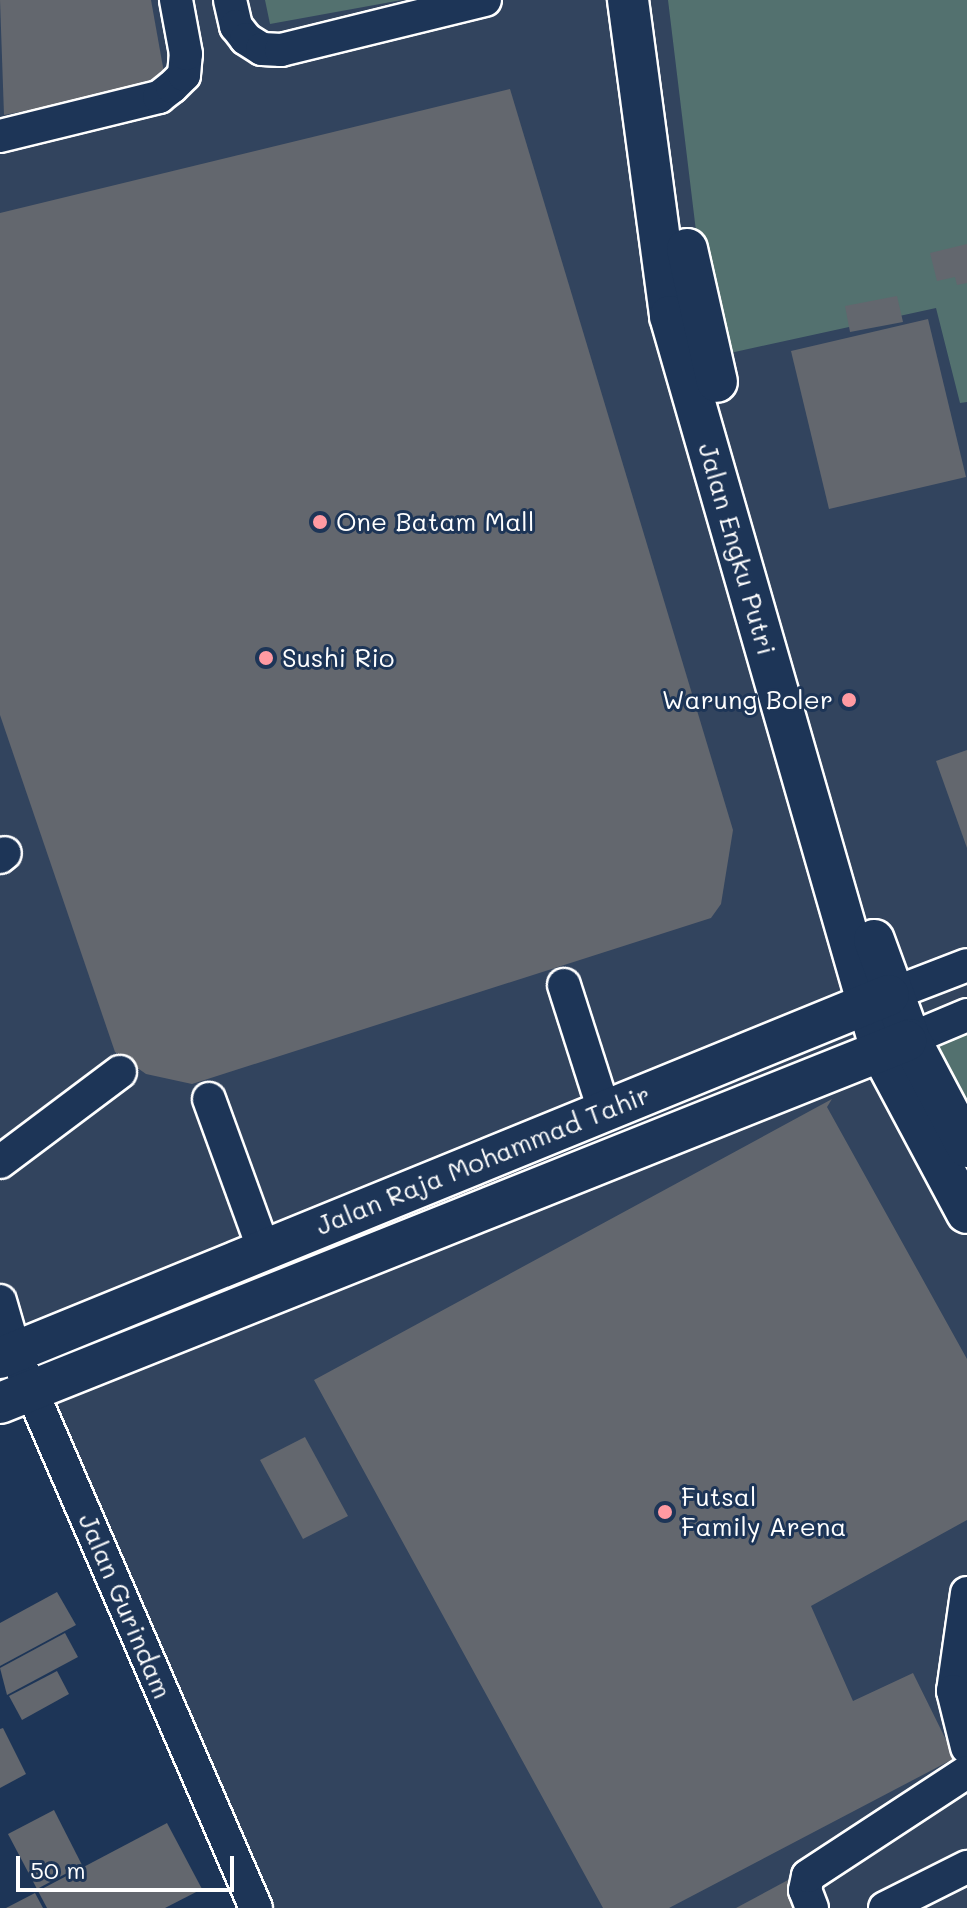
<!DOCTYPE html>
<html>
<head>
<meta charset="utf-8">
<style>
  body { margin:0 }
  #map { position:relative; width:967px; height:1908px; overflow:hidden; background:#1d3557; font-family:Mali,sans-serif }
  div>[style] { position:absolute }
  .built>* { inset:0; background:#32445e }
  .green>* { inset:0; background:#53716f }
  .building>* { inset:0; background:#63676e }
  .roads { filter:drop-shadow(2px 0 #fff) drop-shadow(-2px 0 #fff) drop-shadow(0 2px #fff) drop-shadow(0 -2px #fff) }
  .minor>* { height:32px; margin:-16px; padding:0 16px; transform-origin:16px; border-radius:16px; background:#1d3557 }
  .major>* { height:40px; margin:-20px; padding:0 20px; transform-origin:20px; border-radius:20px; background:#1d3557 }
  .dots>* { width:22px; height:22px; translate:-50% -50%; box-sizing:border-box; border:4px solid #1d3557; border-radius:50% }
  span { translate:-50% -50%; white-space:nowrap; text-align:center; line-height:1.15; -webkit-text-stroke:6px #1d3557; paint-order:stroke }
  .poi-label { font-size:26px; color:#fff }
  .left { translate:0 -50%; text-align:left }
  .right { translate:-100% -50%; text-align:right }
  .street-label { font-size:26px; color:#fff }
  .scale { position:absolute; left:16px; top:1856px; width:218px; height:36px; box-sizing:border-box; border:4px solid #fff; border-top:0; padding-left:10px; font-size:24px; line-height:28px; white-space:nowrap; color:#fff; -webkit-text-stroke:6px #1d3557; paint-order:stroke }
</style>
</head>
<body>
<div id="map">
  <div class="built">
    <div style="clip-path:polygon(0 0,967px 0,967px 1908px,256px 1908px,0 1301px)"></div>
  </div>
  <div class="green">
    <div style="clip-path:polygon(265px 0,402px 0,270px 24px)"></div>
    <div style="clip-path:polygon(668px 0,967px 0,967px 402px,960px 403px,936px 308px,721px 355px,703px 289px)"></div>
    <div style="clip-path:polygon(967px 1025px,967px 1121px,925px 1041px)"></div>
  </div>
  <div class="building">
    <div style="clip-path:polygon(0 0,151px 0,166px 84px,4px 115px)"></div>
    <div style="clip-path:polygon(510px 89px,733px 830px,721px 904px,711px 918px,192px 1084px,146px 1074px,115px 1052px,0 715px,0 213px)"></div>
    <div style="clip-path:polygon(967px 244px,967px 283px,957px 285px,955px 277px,937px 281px,930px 253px)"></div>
    <div style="clip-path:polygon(897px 296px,903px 322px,850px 332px,845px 306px)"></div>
    <div style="clip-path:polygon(928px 319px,966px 477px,829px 509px,791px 351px)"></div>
    <div style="clip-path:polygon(967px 750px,967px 848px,936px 761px)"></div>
    <div style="clip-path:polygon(832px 1099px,827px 1107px,967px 1359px,967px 1520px,811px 1606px,853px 1701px,913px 1673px,955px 1758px,669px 1908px,603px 1908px,314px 1380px)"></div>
    <div style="clip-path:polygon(305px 1437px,348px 1516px,303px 1539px,260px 1460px)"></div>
    <div style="clip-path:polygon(57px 1592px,76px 1625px,0 1666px,0 1623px)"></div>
    <div style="clip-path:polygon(65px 1633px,78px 1657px,7px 1695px,0 1668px)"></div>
    <div style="clip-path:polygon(57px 1671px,69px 1694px,22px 1720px,9px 1696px)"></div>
    <div style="clip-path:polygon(3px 1728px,26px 1774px,0 1788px,0 1729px)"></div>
    <div style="clip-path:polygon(54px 1810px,82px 1865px,37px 1889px,8px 1834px)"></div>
    <div style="clip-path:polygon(167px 1823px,202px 1889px,165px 1908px,47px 1908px,38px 1891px)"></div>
    <div style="clip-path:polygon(788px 1880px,803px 1908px,736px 1908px)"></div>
    <div style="clip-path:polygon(35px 1893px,43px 1908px,6px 1908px)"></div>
  </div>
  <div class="roads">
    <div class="minor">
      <div style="left:230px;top:0;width:27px;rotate:77deg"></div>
      <div style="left:236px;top:26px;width:16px;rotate:52deg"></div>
      <div style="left:246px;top:39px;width:19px;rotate:32deg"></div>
      <div style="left:262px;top:49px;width:19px;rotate:3deg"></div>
      <div style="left:281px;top:50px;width:210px;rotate:-13.8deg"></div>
      <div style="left:0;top:136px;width:164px;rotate:-13.8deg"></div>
      <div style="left:159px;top:97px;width:16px;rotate:-38deg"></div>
      <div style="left:172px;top:87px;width:17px;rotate:-45deg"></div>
      <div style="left:184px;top:75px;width:21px;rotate:-85deg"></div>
      <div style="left:186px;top:54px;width:55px;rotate:-100.5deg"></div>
      <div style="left:0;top:857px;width:6px;rotate:-39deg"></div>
      <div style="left:564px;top:985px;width:131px;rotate:72.3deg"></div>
      <div style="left:892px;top:994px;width:80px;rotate:-21.1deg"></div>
      <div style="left:910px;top:1039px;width:62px;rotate:-22.8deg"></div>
      <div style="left:209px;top:1099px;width:161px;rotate:70deg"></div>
      <div style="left:0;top:1162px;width:150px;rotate:-36.9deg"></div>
      <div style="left:0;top:1301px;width:54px;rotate:73.9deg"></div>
      <div style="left:15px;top:1353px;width:605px;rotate:66.53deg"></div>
      <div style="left:967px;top:1593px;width:99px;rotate:98.1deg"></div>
      <div style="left:953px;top:1691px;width:58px;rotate:76deg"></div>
      <div style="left:812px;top:1908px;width:19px;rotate:-111deg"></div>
      <div style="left:805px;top:1890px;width:14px;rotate:-78deg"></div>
      <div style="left:808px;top:1876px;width:190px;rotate:-33.2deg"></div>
      <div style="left:885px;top:1908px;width:92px;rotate:-26.6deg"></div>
    </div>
    <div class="major">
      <div style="left:628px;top:0;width:319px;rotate:82.4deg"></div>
      <div style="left:670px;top:316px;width:768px;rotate:73.97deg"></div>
      <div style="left:882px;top:1054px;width:180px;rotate:61.9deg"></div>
      <div style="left:687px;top:249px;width:136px;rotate:77.3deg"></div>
      <div style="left:874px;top:940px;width:105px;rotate:70deg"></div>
      <div style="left:910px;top:1039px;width:122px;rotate:62.2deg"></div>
      <div style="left:0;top:1358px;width:960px;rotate:-22.21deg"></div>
      <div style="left:0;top:1403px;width:976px;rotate:-21.78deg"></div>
    </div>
  </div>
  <div class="dots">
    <div style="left:320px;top:522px;background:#ff9aa2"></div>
    <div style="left:266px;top:658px;background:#ff9aa2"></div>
    <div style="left:849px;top:700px;background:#ff9aa2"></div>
    <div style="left:665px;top:1512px;background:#ff9aa2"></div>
  </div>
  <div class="poi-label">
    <span class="left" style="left:336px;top:522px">One Batam Mall</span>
    <span class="left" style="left:282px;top:658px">Sushi Rio</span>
    <span class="right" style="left:833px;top:700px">Warung Boler</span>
    <span class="left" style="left:681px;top:1512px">Futsal<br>Family Arena</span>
  </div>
  <div class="street-label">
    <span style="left:737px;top:549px;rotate:74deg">Jalan Engku Putri</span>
    <span style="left:483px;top:1160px;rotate:-22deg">Jalan Raja Mohammad Tahir</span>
    <span style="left:125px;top:1606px;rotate:67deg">Jalan Gurindam</span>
  </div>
  <div class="scale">50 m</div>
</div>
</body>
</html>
